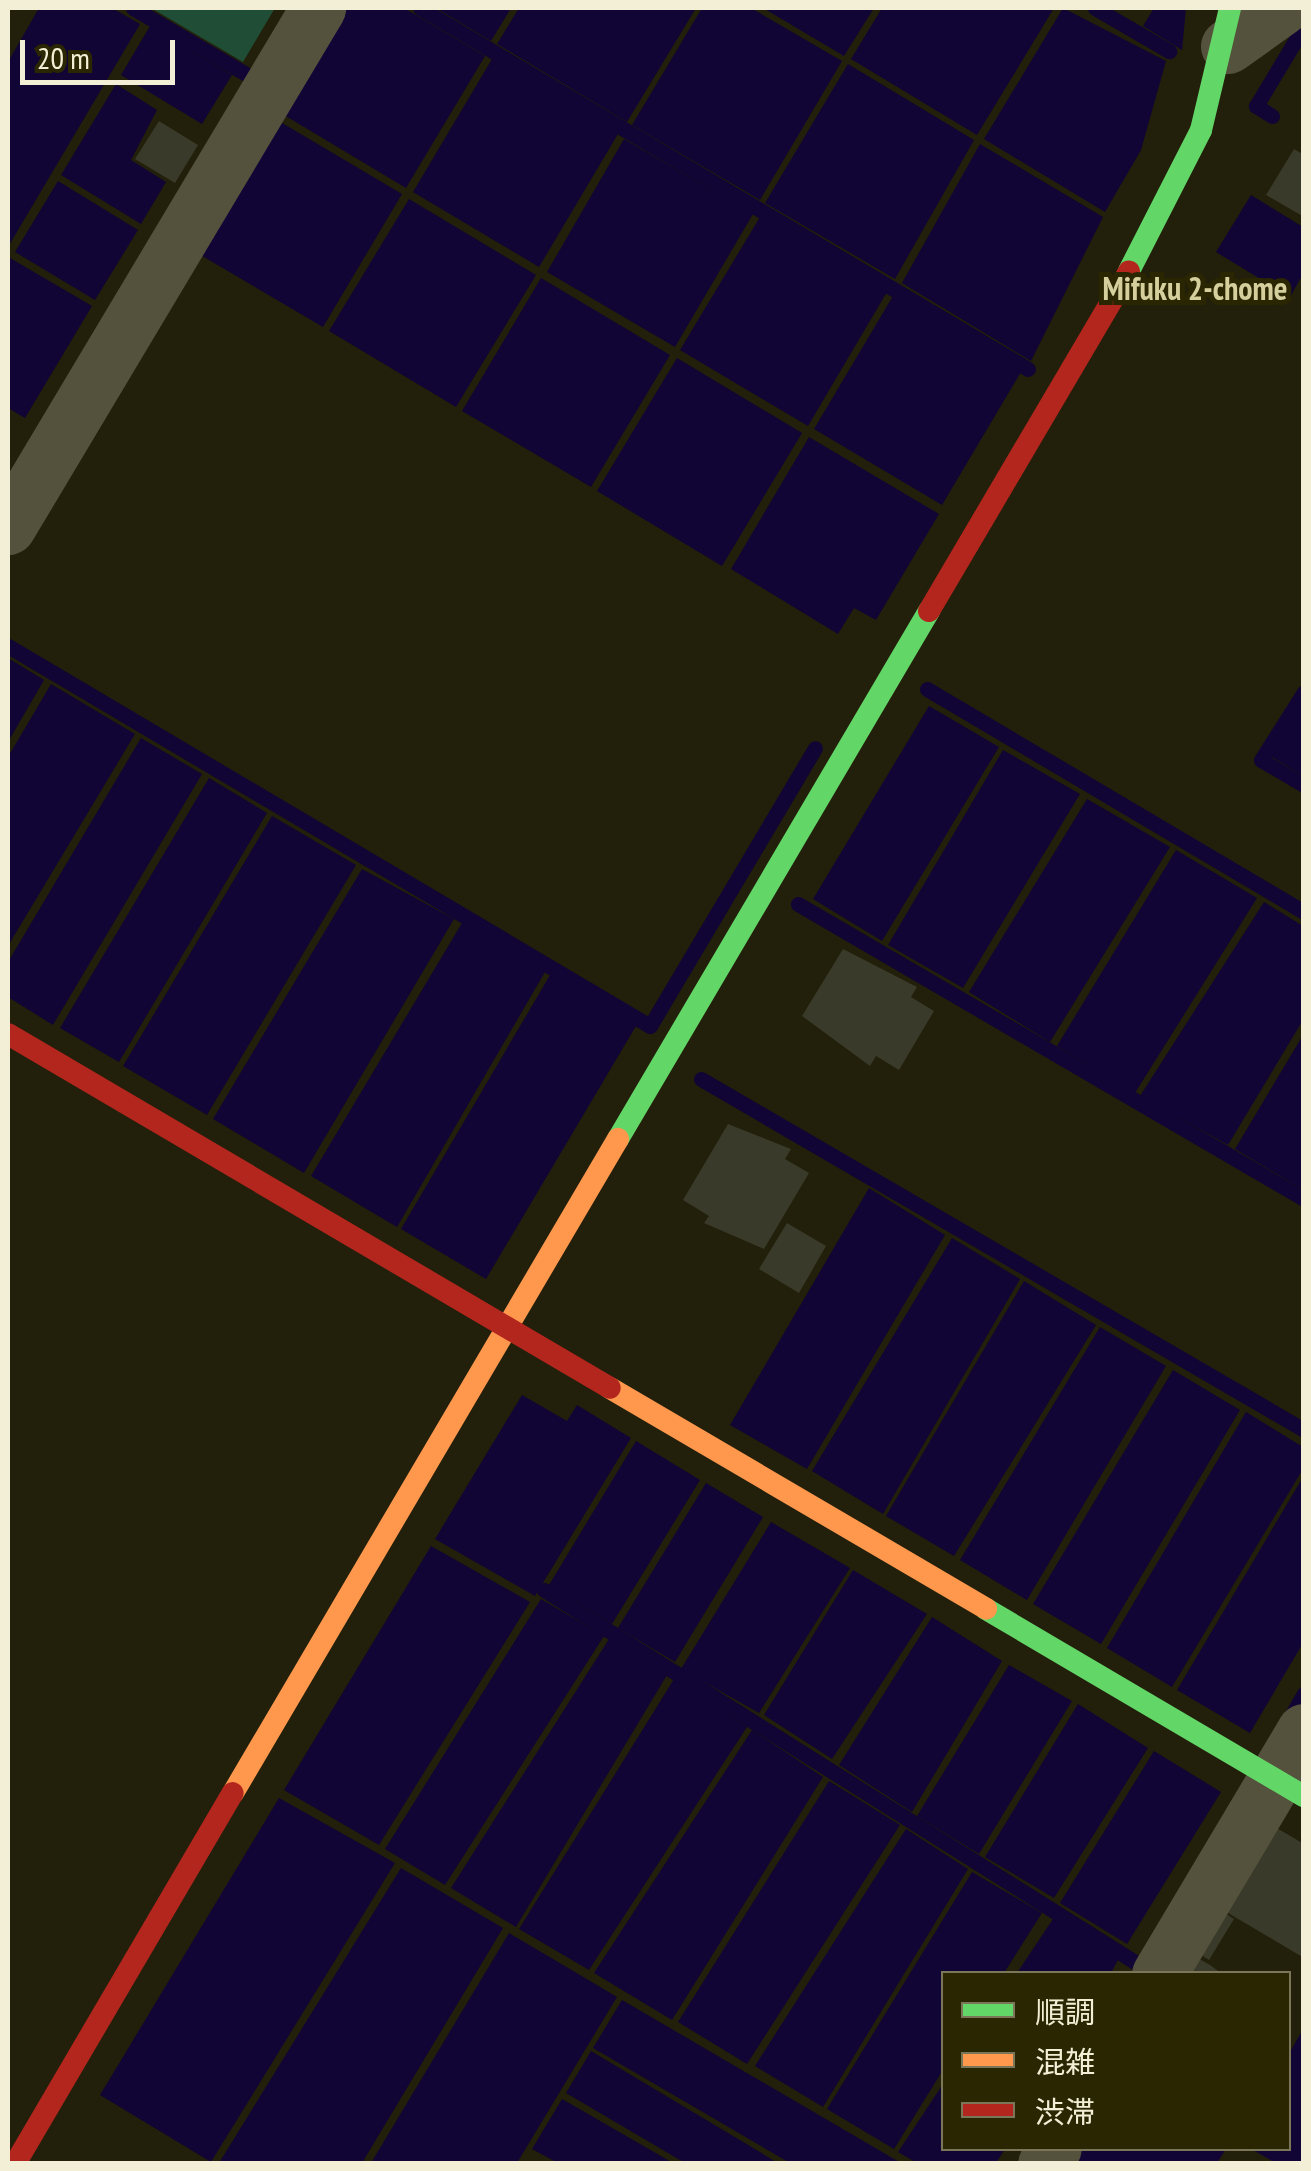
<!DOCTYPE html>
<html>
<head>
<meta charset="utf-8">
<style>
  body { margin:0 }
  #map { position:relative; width:1311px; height:2171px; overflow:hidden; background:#221f0b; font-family:"PT Sans Narrow","Noto Sans JP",sans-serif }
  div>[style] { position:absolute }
  .green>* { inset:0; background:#1f4d35 }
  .water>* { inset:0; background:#100534 }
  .stream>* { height:15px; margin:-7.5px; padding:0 7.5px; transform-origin:7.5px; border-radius:7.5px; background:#100534 }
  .building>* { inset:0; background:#393a29 }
  .street>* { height:55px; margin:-27.5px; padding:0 27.5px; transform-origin:27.5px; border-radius:27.5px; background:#54523c }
  .fast>* { height:22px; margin:-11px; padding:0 11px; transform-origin:11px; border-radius:11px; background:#63d668 }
  .slow>* { height:22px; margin:-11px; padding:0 11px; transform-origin:11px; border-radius:11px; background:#ff974d }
  .jam>* { height:22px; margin:-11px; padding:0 11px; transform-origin:11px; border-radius:11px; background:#b3261e }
  span { translate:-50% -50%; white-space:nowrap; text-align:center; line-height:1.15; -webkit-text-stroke:10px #2b2602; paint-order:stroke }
  .neighbourhood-label { font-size:32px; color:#d5cf9e; font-weight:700 }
  .frame { position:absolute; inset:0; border:10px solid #f2efd6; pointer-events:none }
  .legend { position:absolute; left:941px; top:1971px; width:350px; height:180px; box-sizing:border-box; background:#2b2602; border:2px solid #7b7657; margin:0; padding:12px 18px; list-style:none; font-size:30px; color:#f2efd6 }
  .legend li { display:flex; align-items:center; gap:20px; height:50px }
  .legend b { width:50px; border:2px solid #7b7657 }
  .scale { position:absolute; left:20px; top:40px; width:155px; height:45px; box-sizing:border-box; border:5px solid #f2efd6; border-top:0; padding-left:12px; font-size:30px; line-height:35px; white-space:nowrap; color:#f2efd6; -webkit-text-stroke:8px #2b2602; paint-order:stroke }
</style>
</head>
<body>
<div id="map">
  <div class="green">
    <div style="clip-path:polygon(151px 8px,275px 8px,243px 62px)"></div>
  </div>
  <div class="water">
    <div style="clip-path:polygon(39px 8px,112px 8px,140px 24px,8px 247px,8px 62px)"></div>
    <div style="clip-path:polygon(334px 8px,404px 8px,485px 56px,406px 188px,274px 109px)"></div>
    <div style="clip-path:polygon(436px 8px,511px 8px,491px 41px)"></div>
    <div style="clip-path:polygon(519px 8px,696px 8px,627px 122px,497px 44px)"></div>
    <div style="clip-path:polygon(702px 8px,751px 8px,842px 61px,760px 200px,632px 125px)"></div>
    <div style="clip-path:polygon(763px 8px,874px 8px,844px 56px)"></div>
    <div style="clip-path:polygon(882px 8px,1054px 8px,977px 135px,851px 59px)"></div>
    <div style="clip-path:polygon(1063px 8px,1166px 61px,1141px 150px,1105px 212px,984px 139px)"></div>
    <div style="clip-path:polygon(1154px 8px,1186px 8px,1182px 50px,1143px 26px)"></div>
    <div style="clip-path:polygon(150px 26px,232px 75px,202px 124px,121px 75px)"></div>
    <div style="clip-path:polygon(492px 59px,618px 134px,539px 267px,413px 192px)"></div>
    <div style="clip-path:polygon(848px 64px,974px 140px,895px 279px,765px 203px)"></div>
    <div style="clip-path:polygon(116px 84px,157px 110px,131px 160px,166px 182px,141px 224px,61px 175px)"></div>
    <div style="clip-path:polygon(272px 117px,402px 194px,323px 327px,192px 250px)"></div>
    <div style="clip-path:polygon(624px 139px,753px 214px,675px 347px,547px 272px)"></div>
    <div style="clip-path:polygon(980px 144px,1103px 217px,1031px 361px,902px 283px)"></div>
    <div style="clip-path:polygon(58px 181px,138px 230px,95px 300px,15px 252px)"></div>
    <div style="clip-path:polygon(1251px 195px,1303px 227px,1303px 274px,1290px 297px,1216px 252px)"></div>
    <div style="clip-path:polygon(409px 199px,536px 275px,456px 407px,329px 331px)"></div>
    <div style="clip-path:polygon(760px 217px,887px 292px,808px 426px,680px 350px)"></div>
    <div style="clip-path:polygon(10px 258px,92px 306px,25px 418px,8px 408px)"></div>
    <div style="clip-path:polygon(541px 278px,670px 355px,591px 487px,462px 411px)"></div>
    <div style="clip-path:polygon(893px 296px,1021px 372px,942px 505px,814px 429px)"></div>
    <div style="clip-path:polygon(677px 358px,802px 433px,722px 566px,597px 491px)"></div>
    <div style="clip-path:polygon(809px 437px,939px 514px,876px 620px,854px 608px,838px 634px,731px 569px)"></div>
    <div style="clip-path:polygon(8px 658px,44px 680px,8px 742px)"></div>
    <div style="clip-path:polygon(51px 684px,135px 734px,8px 946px,8px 757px)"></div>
    <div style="clip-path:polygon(929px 706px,999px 747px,882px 941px,813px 899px)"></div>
    <div style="clip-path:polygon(1303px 707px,1303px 776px,1272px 757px)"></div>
    <div style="clip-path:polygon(141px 738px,202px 774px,53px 1025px,8px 997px,8px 962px)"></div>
    <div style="clip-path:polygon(1003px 750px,1080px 794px,963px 988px,888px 945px)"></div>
    <div style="clip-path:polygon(209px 778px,267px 813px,119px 1062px,60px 1028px)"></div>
    <div style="clip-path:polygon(1087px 799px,1170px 847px,1050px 1042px,969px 992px)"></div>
    <div style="clip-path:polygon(272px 816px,356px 865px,207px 1115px,123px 1066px)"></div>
    <div style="clip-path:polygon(1176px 850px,1257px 898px,1135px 1093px,1057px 1046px)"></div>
    <div style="clip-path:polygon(362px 869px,454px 919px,304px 1173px,213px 1119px)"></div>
    <div style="clip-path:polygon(1264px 902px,1303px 926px,1303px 1020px,1228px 1145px,1140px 1096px)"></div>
    <div style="clip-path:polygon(462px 923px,545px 972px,397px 1227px,311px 1176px)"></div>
    <div style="clip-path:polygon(550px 975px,636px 1026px,486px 1279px,401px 1229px)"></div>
    <div style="clip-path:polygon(1303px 1035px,1303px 1190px,1235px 1149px)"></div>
    <div style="clip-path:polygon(869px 1188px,945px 1235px,807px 1469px,730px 1425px)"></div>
    <div style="clip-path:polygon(952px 1238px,1020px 1279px,883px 1514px,812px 1471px)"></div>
    <div style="clip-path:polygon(1024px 1281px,1096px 1325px,954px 1556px,886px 1516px)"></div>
    <div style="clip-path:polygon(1100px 1327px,1166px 1366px,1027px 1600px,960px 1560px)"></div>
    <div style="clip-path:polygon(1173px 1370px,1240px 1410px,1101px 1644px,1033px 1604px)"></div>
    <div style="clip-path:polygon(522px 1395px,567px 1421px,577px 1405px,631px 1438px,535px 1596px,435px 1539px)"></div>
    <div style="clip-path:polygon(1246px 1412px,1303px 1447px,1303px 1469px,1172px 1687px,1107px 1648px)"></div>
    <div style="clip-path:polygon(636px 1441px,700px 1480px,612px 1624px,549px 1585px)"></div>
    <div style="clip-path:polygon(1303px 1477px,1303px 1643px,1250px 1733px,1177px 1690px)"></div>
    <div style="clip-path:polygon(706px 1483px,763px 1517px,675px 1662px,618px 1628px)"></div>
    <div style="clip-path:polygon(771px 1522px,850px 1568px,759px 1713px,681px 1669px)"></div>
    <div style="clip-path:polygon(431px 1546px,530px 1602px,379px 1845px,284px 1790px)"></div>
    <div style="clip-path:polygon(853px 1570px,927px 1614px,832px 1759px,764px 1715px)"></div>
    <div style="clip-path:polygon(541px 1599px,604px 1636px,445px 1885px,385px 1849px)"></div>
    <div style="clip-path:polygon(932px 1617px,1002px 1661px,912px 1812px,839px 1765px)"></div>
    <div style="clip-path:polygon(609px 1639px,667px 1675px,516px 1927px,451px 1888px)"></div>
    <div style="clip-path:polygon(1009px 1665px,1072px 1701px,979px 1854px,917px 1816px)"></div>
    <div style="clip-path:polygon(674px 1679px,747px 1727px,589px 1970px,519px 1929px)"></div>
    <div style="clip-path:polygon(1078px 1704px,1148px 1748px,1054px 1898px,985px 1857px)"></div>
    <div style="clip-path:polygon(752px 1730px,823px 1777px,672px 2020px,594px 1973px)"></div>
    <div style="clip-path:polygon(1154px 1751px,1221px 1792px,1127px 1944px,1060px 1903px)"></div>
    <div style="clip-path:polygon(829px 1781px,900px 1825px,747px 2064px,678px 2022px)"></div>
    <div style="clip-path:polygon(279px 1798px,395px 1863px,211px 2162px,100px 2095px)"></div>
    <div style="clip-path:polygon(906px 1829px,968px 1869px,823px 2107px,755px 2066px)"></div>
    <div style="clip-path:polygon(401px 1868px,503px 1928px,362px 2163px,219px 2163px)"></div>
    <div style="clip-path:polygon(972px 1872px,1042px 1913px,1004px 1973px,944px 1974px,943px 2070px,894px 2149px,827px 2109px)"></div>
    <div style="clip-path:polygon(1053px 1919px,1118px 1960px,1111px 1973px,1017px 1973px)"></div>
    <div style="clip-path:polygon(509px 1933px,617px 1997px,517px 2163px,371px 2163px)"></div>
    <div style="clip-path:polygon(622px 2000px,901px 2163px,790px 2163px,593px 2048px)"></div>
    <div style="clip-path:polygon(1303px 2029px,1303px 2163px,1276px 2163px,1251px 2149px,1288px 2148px,1289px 2054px)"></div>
    <div style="clip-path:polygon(591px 2051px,778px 2163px,685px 2163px,566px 2093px)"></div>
    <div style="clip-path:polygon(943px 2084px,944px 2148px,1005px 2149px,996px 2163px,917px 2163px,898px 2152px)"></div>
    <div style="clip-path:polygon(562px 2099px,673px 2163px,558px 2163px,532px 2149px)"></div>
    <div style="clip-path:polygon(1068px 2149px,1226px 2149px,1217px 2163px,1059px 2164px)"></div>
  </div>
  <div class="stream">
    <div style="left:133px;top:8px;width:137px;rotate:30.3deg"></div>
    <div style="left:420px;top:8px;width:707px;rotate:30.7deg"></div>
    <div style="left:1095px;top:8px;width:86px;rotate:30.2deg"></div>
    <div style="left:1272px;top:116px;width:19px;rotate:-148deg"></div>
    <div style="left:1256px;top:106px;width:93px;rotate:-59deg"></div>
    <div style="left:8px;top:646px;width:746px;rotate:30.62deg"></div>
    <div style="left:650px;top:1026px;width:323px;rotate:-59.3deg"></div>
    <div style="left:927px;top:689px;width:438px;rotate:30.6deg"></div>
    <div style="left:1304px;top:692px;width:80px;rotate:122.3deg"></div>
    <div style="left:1261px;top:760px;width:50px;rotate:30.2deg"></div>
    <div style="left:798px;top:904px;width:586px;rotate:30.24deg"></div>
    <div style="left:701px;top:1079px;width:698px;rotate:30.2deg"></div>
    <div style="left:544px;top:1590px;width:706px;rotate:32.2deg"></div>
    <div style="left:1287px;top:1723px;width:34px;rotate:-60deg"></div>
  </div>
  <div class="building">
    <div style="clip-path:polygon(159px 121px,198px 145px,175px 183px,135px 159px)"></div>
    <div style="clip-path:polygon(1294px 149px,1304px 155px,1304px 217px,1266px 195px)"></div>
    <div style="clip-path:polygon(843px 949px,917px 987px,911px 997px,934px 1011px,899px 1070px,876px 1056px,870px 1066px,802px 1016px)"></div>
    <div style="clip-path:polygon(728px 1124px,791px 1149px,785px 1159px,809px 1173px,764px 1249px,704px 1223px,709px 1216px,683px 1200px)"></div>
    <div style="clip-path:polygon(787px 1223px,826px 1246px,799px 1293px,759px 1269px)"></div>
    <div style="clip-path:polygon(1270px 1824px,1304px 1844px,1304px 1958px,1228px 1913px)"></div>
    <div style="clip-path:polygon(1215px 1907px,1234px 1919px,1209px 1960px,1190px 1948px)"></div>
    <div style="clip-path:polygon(1189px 1953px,1210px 1965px,1222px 1974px,1189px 1974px)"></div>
  </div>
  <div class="street">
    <div style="left:1228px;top:46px;width:65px;rotate:-35.6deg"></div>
    <div style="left:8px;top:527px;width:605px;rotate:-59.15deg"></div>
    <div style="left:1159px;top:1974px;width:283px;rotate:-59.2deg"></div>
    <div style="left:1045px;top:2164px;width:18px;rotate:-61deg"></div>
  </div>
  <div class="fast">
    <div style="left:1129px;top:271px;width:158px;rotate:-62.9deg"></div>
    <div style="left:1201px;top:130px;width:125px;rotate:-76.6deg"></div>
    <div style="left:618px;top:1139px;width:613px;rotate:-59.5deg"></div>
    <div style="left:986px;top:1609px;width:369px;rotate:30.5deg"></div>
  </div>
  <div class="slow">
    <div style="left:610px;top:1388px;width:436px;rotate:30.4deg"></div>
    <div style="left:233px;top:1793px;width:759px;rotate:-59.52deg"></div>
  </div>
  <div class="jam">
    <div style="left:929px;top:611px;width:394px;rotate:-59.5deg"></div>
    <div style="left:8px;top:1034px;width:698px;rotate:30.46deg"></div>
    <div style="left:15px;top:2164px;width:430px;rotate:-59.6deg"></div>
  </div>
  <div class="neighbourhood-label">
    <span style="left:1195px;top:288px">Mifuku 2-chome</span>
  </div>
  <div class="frame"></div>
  <ul class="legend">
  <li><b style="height:12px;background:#63d668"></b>順調</li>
  <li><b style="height:12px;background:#ff974d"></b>混雑</li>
  <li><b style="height:12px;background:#b3261e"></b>渋滞</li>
  </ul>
  <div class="scale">20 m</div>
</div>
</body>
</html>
